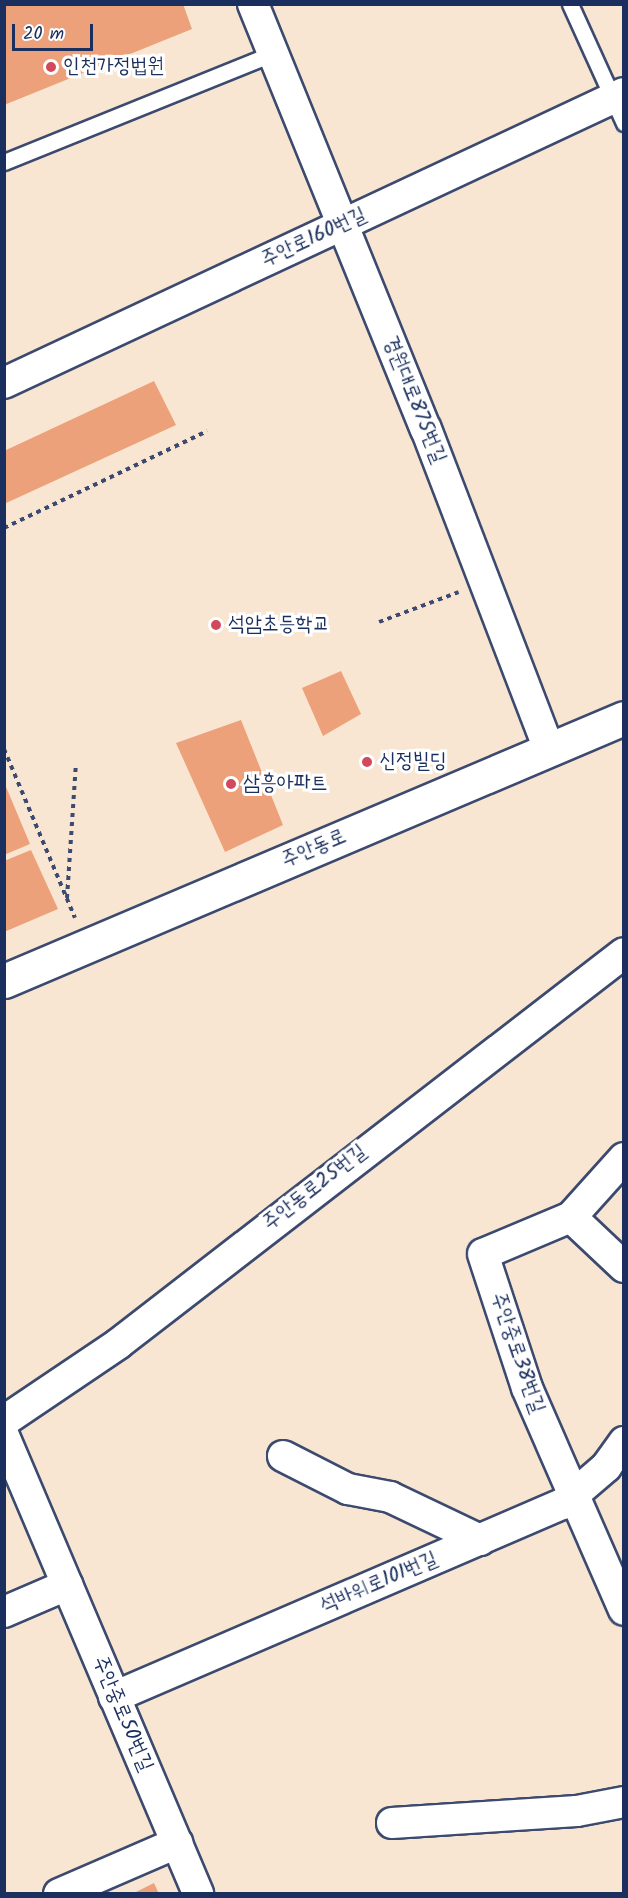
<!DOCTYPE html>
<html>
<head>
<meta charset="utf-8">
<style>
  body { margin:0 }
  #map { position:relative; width:628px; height:1898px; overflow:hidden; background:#f8e6d2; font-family:Kalam,"Poor Story",sans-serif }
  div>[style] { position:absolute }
  .building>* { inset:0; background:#eda17a }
  .path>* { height:4px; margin-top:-2px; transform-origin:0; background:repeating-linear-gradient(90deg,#3c4a6f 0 4.5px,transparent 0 9px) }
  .roads { filter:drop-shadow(2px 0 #3c4a6f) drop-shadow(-2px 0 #3c4a6f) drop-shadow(0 2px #3c4a6f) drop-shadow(0 -2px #3c4a6f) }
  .lane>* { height:15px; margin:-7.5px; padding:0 7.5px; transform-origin:7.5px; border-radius:7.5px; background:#fff }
  .street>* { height:30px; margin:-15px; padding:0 15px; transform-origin:15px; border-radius:15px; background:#fff }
  .secondary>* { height:33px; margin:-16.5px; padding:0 16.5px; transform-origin:16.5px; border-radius:16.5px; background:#fff }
  .dots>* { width:16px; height:16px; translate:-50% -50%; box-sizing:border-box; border:3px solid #fff; border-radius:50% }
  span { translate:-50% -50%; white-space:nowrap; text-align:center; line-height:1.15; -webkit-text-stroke:6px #fff; paint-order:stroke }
  .poi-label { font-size:21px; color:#1b2f5e }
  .left { translate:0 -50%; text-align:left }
  .street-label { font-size:21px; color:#1b2f5e }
  .frame { position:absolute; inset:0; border:6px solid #1b2f5e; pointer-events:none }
  .scale { position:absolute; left:12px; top:24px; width:81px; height:27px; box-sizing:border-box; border:3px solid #1b2f5e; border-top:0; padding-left:8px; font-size:18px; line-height:21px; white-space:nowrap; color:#1b2f5e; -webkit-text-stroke:4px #fff; paint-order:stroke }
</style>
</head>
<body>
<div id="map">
  <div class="building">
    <div style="clip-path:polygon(4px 4px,183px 4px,192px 29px,4px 105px)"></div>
    <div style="clip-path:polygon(154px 381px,176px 425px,4px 504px,4px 451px)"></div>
    <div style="clip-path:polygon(341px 671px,361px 714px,323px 736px,302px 688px)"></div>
    <div style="clip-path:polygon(241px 720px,283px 825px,225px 852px,176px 743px)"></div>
    <div style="clip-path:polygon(4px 782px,30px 844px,4px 855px)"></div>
    <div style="clip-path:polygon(31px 850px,58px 909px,4px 932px,4px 861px)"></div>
    <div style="clip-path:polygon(154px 1883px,159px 1894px,132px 1894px)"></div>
  </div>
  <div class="path">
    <div style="left:4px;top:528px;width:225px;rotate:-25.5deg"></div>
    <div style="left:379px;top:622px;width:85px;rotate:-20.6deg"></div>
    <div style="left:4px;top:749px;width:183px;rotate:67.2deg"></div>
    <div style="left:67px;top:898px;width:134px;rotate:-86.2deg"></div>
  </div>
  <div class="roads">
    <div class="lane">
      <div style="left:570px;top:4px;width:131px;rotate:65.6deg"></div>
      <div style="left:4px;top:162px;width:291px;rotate:-22deg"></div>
    </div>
    <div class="street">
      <div style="left:253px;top:4px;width:459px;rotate:67.9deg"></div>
      <div style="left:426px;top:429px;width:344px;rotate:69deg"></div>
      <div style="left:4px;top:383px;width:684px;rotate:-25.07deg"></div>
      <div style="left:624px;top:1158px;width:79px;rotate:131.9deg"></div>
      <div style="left:571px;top:1217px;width:95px;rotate:157.2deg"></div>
      <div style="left:483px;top:1254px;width:141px;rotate:71.8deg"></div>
      <div style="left:527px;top:1388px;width:242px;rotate:66.4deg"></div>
      <div style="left:571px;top:1217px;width:73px;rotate:43.3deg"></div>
      <div style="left:4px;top:1421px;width:138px;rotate:-34deg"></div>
      <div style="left:118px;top:1344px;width:639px;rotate:-37.69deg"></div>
      <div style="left:4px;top:1436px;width:497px;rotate:67deg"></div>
      <div style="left:283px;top:1456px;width:73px;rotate:26.9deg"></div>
      <div style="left:348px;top:1489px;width:43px;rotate:10.8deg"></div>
      <div style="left:390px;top:1497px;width:100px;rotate:25.5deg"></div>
      <div style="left:4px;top:1612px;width:69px;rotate:-23.2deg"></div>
      <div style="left:114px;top:1697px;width:489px;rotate:-23.3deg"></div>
      <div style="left:563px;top:1504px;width:57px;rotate:-40.7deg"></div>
      <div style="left:606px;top:1467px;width:31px;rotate:-54deg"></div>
      <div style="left:392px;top:1823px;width:185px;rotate:-3.7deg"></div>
      <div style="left:577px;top:1811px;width:48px;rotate:-10.8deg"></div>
      <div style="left:59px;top:1894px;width:129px;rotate:-23.4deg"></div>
    </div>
    <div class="secondary">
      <div style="left:4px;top:981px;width:673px;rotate:-22.99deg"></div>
    </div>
  </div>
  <div class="dots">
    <div style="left:51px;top:67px;background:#d1495b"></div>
    <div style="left:216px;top:625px;background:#d1495b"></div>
    <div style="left:367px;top:762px;background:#d1495b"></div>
    <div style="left:231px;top:784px;background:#d1495b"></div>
  </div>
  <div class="poi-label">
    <span class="left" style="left:63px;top:67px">인천가정법원</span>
    <span class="left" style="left:228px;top:625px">석암초등학교</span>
    <span class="left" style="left:379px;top:762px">신정빌딩</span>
    <span class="left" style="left:243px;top:784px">삼흥아파트</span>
  </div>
  <div class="street-label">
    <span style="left:314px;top:238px;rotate:-25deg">주안로160번길</span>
    <span style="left:414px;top:400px;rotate:68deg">경원대로875번길</span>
    <span style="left:314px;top:849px;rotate:-23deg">주안동로</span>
    <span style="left:315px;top:1188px;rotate:-38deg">주안동로25번길</span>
    <span style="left:517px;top:1353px;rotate:71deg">주안중로38번길</span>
    <span style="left:379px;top:1583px;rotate:-23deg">석바위로101번길</span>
    <span style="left:122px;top:1714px;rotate:67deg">주안중로50번길</span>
  </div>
  <div class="frame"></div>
  <div class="scale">20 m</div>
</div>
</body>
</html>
